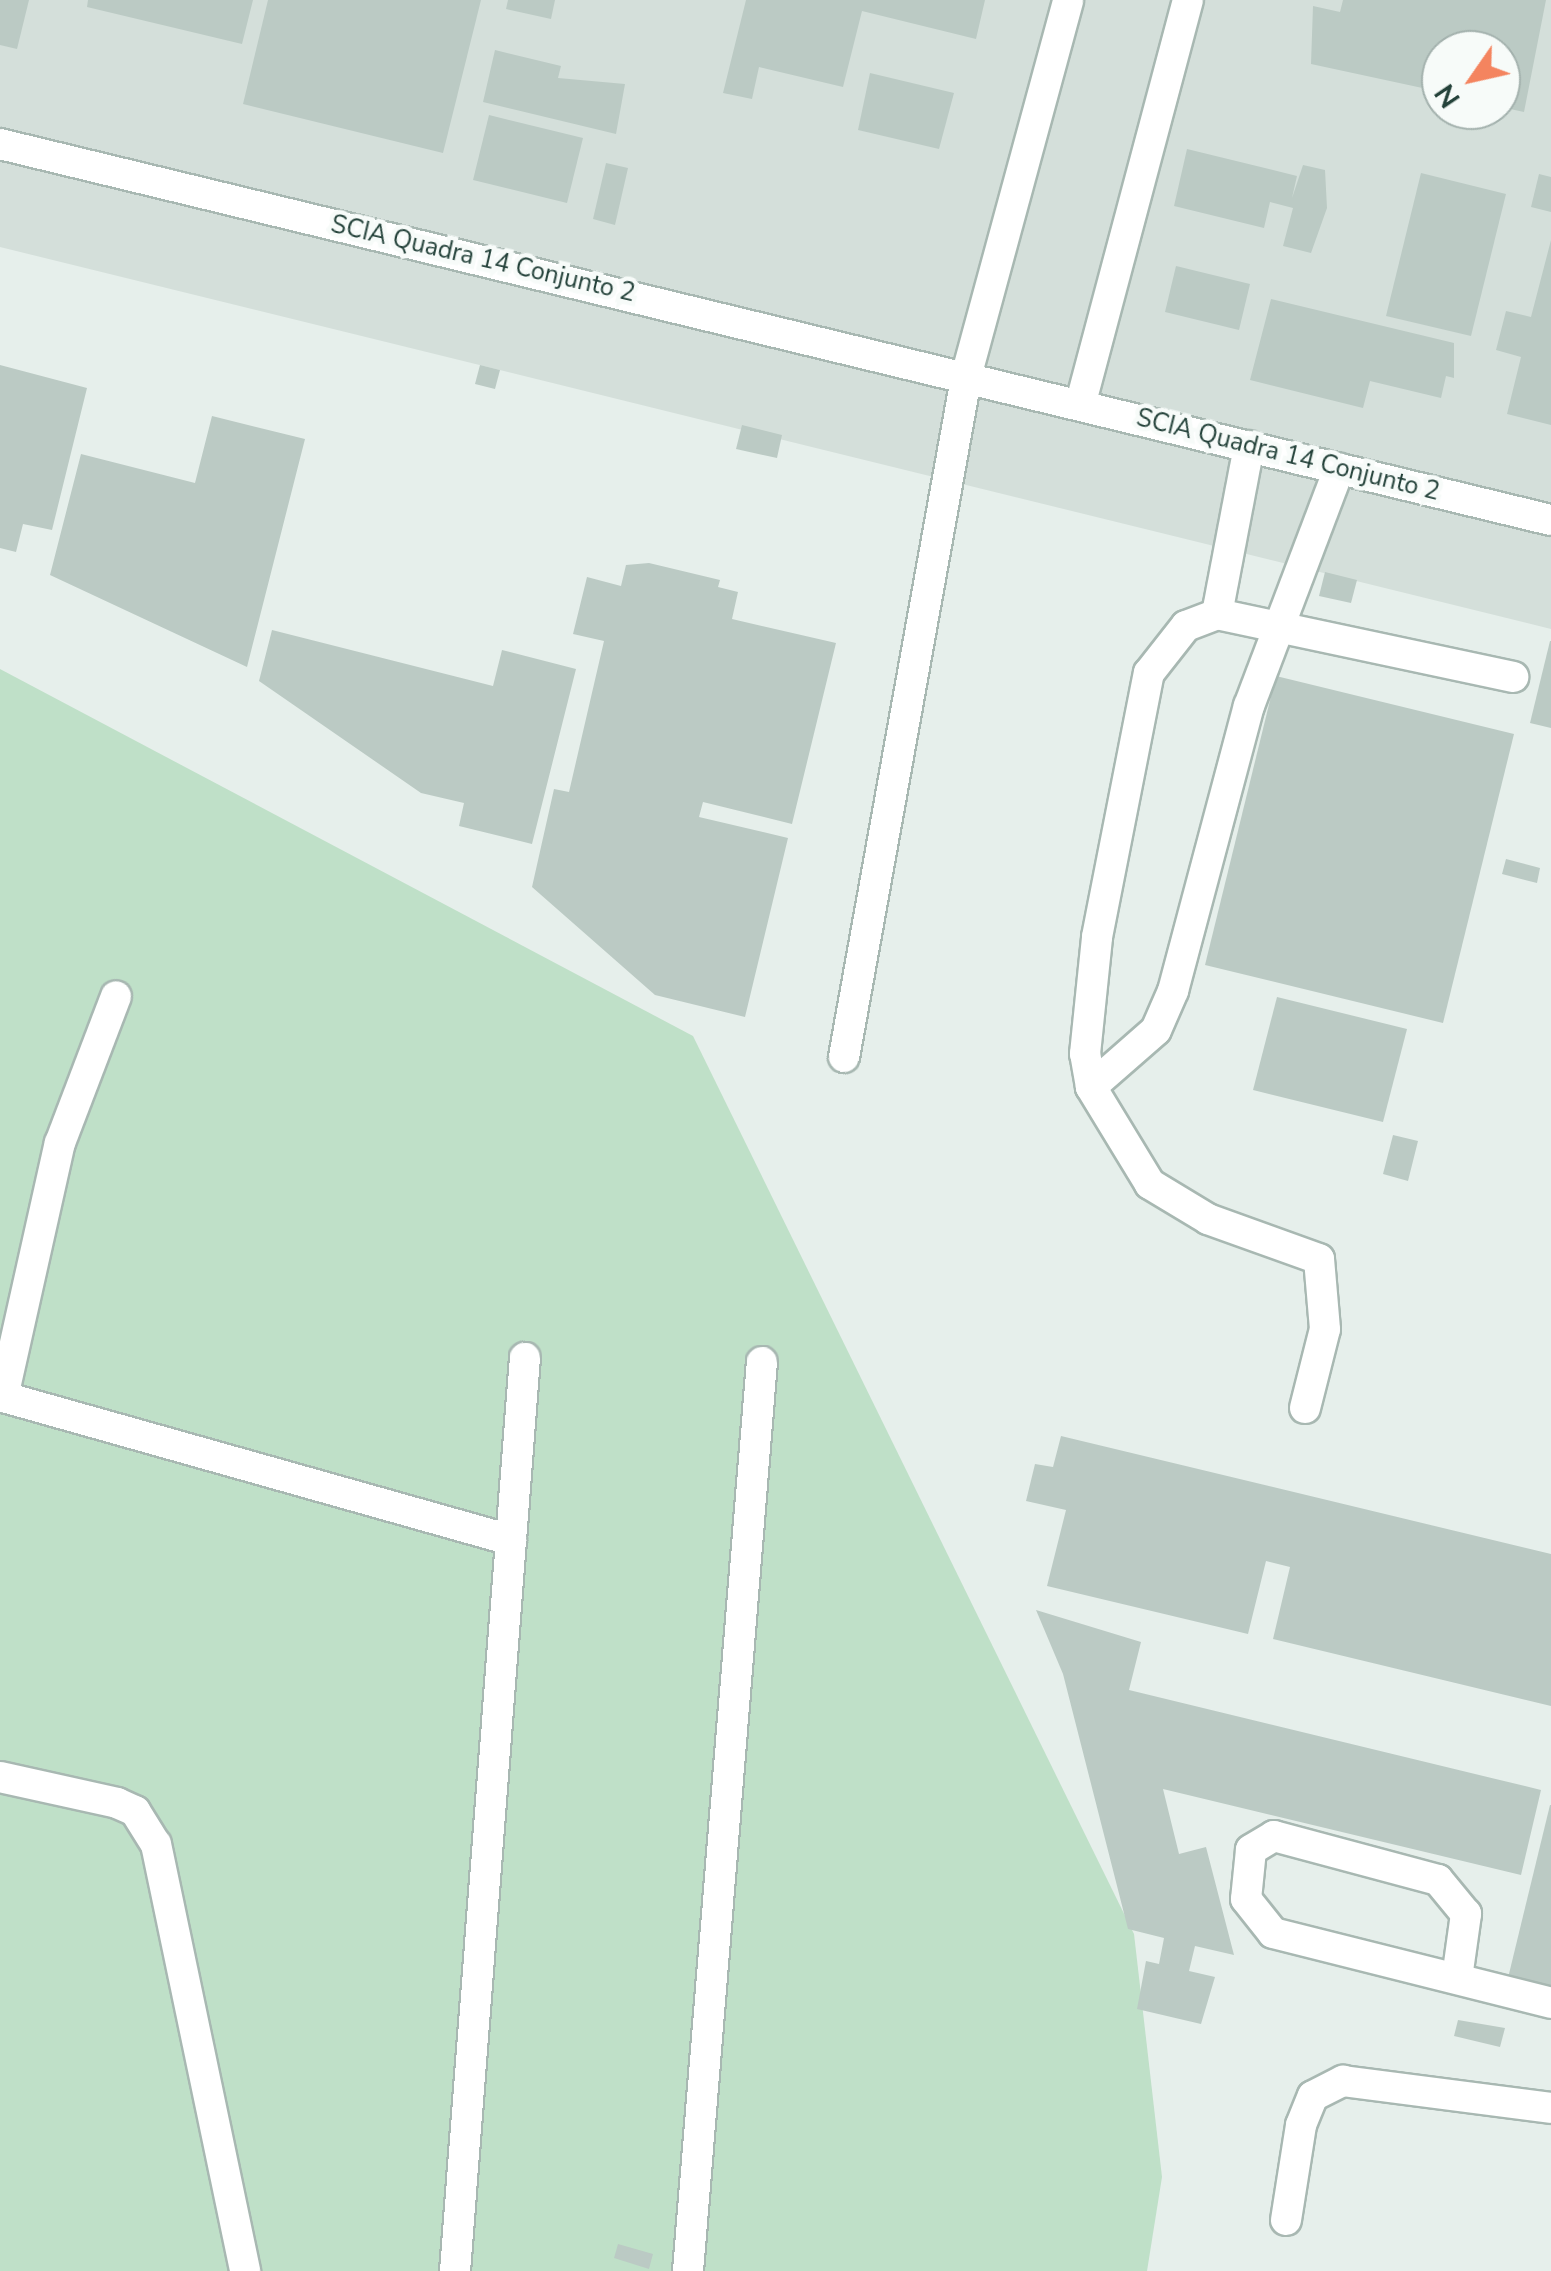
<!DOCTYPE html>
<html>
<head>
<meta charset="utf-8">
<style>
  body { margin:0 }
  #map { position:relative; width:1551px; height:2271px; overflow:hidden; background:#e6efeb; font-family:"Nunito Sans",sans-serif }
  div>[style] { position:absolute }
  .built>* { inset:0; background:#d4dfda }
  .green>* { inset:0; background:#bfe0c8 }
  .building>* { inset:0; background:#bbcac4 }
  .roads { filter:drop-shadow(2px 0 #a8b8b2) drop-shadow(-2px 0 #a8b8b2) drop-shadow(0 2px #a8b8b2) drop-shadow(0 -2px #a8b8b2) }
  .minor>* { height:30px; margin:-15px; padding:0 15px; transform-origin:15px; border-radius:15px; background:#fff }
  span { translate:-50% -50%; white-space:nowrap; text-align:center; line-height:1.15; -webkit-text-stroke:9px #f7fbf9; paint-order:stroke }
  .street-label { font-size:25px; color:#24423a }
  .north { position:absolute; left:1421px; top:30px; width:100px; height:100px; box-sizing:border-box; background:#f7fbf9; border:2px solid #a3b1ad; border-radius:50%; rotate:236deg; font-size:28px; font-weight:700; line-height:40px; text-align:center; color:#24423a }
  .north::after { content:''; display:block; margin:auto; width:35px; height:45px; background:#f4845f; clip-path:polygon(50% 0,100% 100%,50% 72%,0 100%) }
</style>
</head>
<body>
<div id="map">
  <div class="built">
    <div style="clip-path:polygon(evenodd,0 0,1551px 0,1551px 629px,0 247px,0 0,1441px 50px,1501px 50px,1501px 110px,1441px 110px,1441px 50px)"></div>
  </div>
  <div class="green">
    <div style="clip-path:polygon(0 669px,693px 1036px,1134px 1934px,1162px 2177px,1147px 2271px,0 2271px)"></div>
  </div>
  <div class="building">
    <div style="clip-path:polygon(0 0,29px 0,17px 49px,0 45px)"></div>
    <div style="clip-path:polygon(88px 0,253px 0,242px 44px,87px 7px)"></div>
    <div style="clip-path:polygon(268px 0,481px 0,443px 153px,243px 104px)"></div>
    <div style="clip-path:polygon(508px 0,555px 0,551px 19px,506px 9px)"></div>
    <div style="clip-path:polygon(746px 0,985px 0,976px 39px,862px 11px,843px 87px,759px 67px,752px 99px,723px 93px)"></div>
    <div style="clip-path:polygon(1343px 0,1546px 0,1524px 112px,1501px 107px,1501px 50px,1441px 50px,1441px 92px,1311px 64px,1313px 6px,1340px 12px)"></div>
    <div style="clip-path:polygon(495px 50px,561px 66px,558px 78px,625px 84px,616px 134px,483px 102px)"></div>
    <div style="clip-path:polygon(870px 73px,954px 93px,939px 149px,858px 130px)"></div>
    <div style="clip-path:polygon(489px 115px,583px 138px,567px 203px,473px 180px)"></div>
    <div style="clip-path:polygon(1187px 149px,1297px 176px,1292px 198px,1303px 165px,1325px 170px,1327px 208px,1311px 253px,1283px 246px,1293px 208px,1270px 202px,1264px 228px,1174px 206px)"></div>
    <div style="clip-path:polygon(606px 163px,628px 168px,615px 225px,593px 219px)"></div>
    <div style="clip-path:polygon(1421px 173px,1506px 194px,1471px 336px,1386px 316px)"></div>
    <div style="clip-path:polygon(1539px 174px,1551px 177px,1551px 212px,1531px 207px)"></div>
    <div style="clip-path:polygon(1551px 240px,1551px 425px,1507px 414px,1521px 357px,1496px 350px,1506px 311px,1531px 317px)"></div>
    <div style="clip-path:polygon(1176px 266px,1250px 284px,1239px 330px,1165px 312px)"></div>
    <div style="clip-path:polygon(1271px 299px,1454px 343px,1454px 378px,1446px 376px,1441px 398px,1370px 381px,1363px 408px,1250px 380px)"></div>
    <div style="clip-path:polygon(0 365px,87px 388px,52px 530px,23px 524px,16px 552px,0 548px)"></div>
    <div style="clip-path:polygon(480px 365px,500px 370px,495px 389px,475px 384px)"></div>
    <div style="clip-path:polygon(212px 416px,305px 439px,247px 667px,50px 575px,81px 454px,195px 483px)"></div>
    <div style="clip-path:polygon(742px 425px,782px 435px,777px 458px,736px 449px)"></div>
    <div style="clip-path:polygon(649px 563px,720px 580px,718px 587px,738px 592px,732px 619px,836px 643px,792px 824px,703px 802px,699px 817px,788px 838px,745px 1017px,655px 995px,532px 887px,554px 789px,569px 792px,604px 641px,573px 634px,587px 577px,621px 586px,626px 565px)"></div>
    <div style="clip-path:polygon(1325px 572px,1357px 580px,1351px 603px,1319px 596px)"></div>
    <div style="clip-path:polygon(272px 630px,493px 686px,502px 650px,576px 669px,532px 844px,459px 826px,464px 803px,421px 793px,259px 681px)"></div>
    <div style="clip-path:polygon(1550px 641px,1551px 641px,1551px 728px,1530px 723px)"></div>
    <div style="clip-path:polygon(1276px 676px,1514px 734px,1443px 1023px,1205px 965px)"></div>
    <div style="clip-path:polygon(1506px 859px,1540px 868px,1537px 883px,1502px 874px)"></div>
    <div style="clip-path:polygon(1277px 997px,1407px 1029px,1383px 1122px,1253px 1090px)"></div>
    <div style="clip-path:polygon(1393px 1135px,1418px 1141px,1408px 1181px,1383px 1174px)"></div>
    <div style="clip-path:polygon(1061px 1436px,1551px 1554px,1551px 1706px,1273px 1639px,1290px 1567px,1266px 1561px,1248px 1634px,1047px 1586px,1066px 1510px,1026px 1501px,1035px 1464px,1053px 1467px)"></div>
    <div style="clip-path:polygon(1036px 1610px,1141px 1642px,1129px 1690px,1541px 1790px,1521px 1875px,1163px 1789px,1179px 1854px,1206px 1847px,1234px 1955px,1195px 1946px,1189px 1971px,1215px 1977px,1201px 2024px,1137px 2009px,1146px 1961px,1159px 1964px,1164px 1938px,1128px 1929px,1063px 1674px)"></div>
    <div style="clip-path:polygon(1550px 1805px,1551px 1805px,1551px 1988px,1508px 1978px)"></div>
    <div style="clip-path:polygon(1458px 2020px,1505px 2028px,1500px 2047px,1454px 2036px)"></div>
    <div style="clip-path:polygon(618px 2244px,653px 2254px,649px 2269px,614px 2258px)"></div>
  </div>
  <div class="roads">
    <div class="minor">
      <div style="left:0;top:144px;width:1596px;rotate:13.63deg"></div>
      <div style="left:1081px;top:402px;width:416px;rotate:-75.1deg"></div>
      <div style="left:1217px;top:614px;width:171px;rotate:-79.2deg"></div>
      <div style="left:844px;top:1057px;width:695px;rotate:-79.81deg"></div>
      <div style="left:967px;top:373px;width:386px;rotate:-74.8deg"></div>
      <div style="left:1091px;top:1087px;width:86px;rotate:-41.2deg"></div>
      <div style="left:1156px;top:1030px;width:43px;rotate:-66.4deg"></div>
      <div style="left:1173px;top:991px;width:295px;rotate:-75.1deg"></div>
      <div style="left:1249px;top:706px;width:254px;rotate:-69.2deg"></div>
      <div style="left:0;top:1396px;width:531px;rotate:15.74deg"></div>
      <div style="left:3px;top:1397px;width:260px;rotate:-77.4deg"></div>
      <div style="left:60px;top:1143px;width:157px;rotate:-69.1deg"></div>
      <div style="left:1305px;top:1408px;width:81px;rotate:-75.8deg"></div>
      <div style="left:1325px;top:1329px;width:70px;rotate:-94.9deg"></div>
      <div style="left:1319px;top:1259px;width:118px;rotate:-160.2deg"></div>
      <div style="left:1208px;top:1219px;width:68px;rotate:-148.9deg"></div>
      <div style="left:1150px;top:1184px;width:114px;rotate:-121.3deg"></div>
      <div style="left:1091px;top:1087px;width:34px;rotate:-100deg"></div>
      <div style="left:1085px;top:1054px;width:118px;rotate:-84.1deg"></div>
      <div style="left:1097px;top:937px;width:269px;rotate:-78.9deg"></div>
      <div style="left:1149px;top:673px;width:60px;rotate:-51.8deg"></div>
      <div style="left:1186px;top:626px;width:33px;rotate:-21deg"></div>
      <div style="left:1217px;top:614px;width:303px;rotate:12deg"></div>
      <div style="left:0;top:1777px;width:120px;rotate:12.5deg"></div>
      <div style="left:117px;top:1803px;width:20px;rotate:24deg"></div>
      <div style="left:135px;top:1811px;width:39px;rotate:58deg"></div>
      <div style="left:156px;top:1844px;width:436px;rotate:78.2deg"></div>
      <div style="left:1457px;top:1978px;width:65px;rotate:-82deg"></div>
      <div style="left:1466px;top:1914px;width:44px;rotate:-129.5deg"></div>
      <div style="left:1438px;top:1880px;width:170px;rotate:-165deg"></div>
      <div style="left:1274px;top:1836px;width:27px;rotate:149deg"></div>
      <div style="left:1251px;top:1850px;width:49px;rotate:95.8deg"></div>
      <div style="left:1246px;top:1899px;width:43px;rotate:51.5deg"></div>
      <div style="left:1273px;top:1933px;width:287px;rotate:14.1deg"></div>
      <div style="left:1286px;top:2220px;width:96px;rotate:-81deg"></div>
      <div style="left:1301px;top:2125px;width:31px;rotate:-68deg"></div>
      <div style="left:1313px;top:2096px;width:34px;rotate:-27deg"></div>
      <div style="left:1343px;top:2081px;width:210px;rotate:7.4deg"></div>
      <div style="left:455px;top:2271px;width:916px;rotate:-85.62deg"></div>
      <div style="left:688px;top:2271px;width:912px;rotate:-85.35deg"></div>
    </div>
  </div>
  <div class="street-label">
    <span style="left:483px;top:259px;rotate:13deg">SCIA Quadra 14 Conjunto 2</span>
    <span style="left:1288px;top:455px;rotate:14deg">SCIA Quadra 14 Conjunto 2</span>
  </div>
  <div class="north">N</div>
</div>
</body>
</html>
